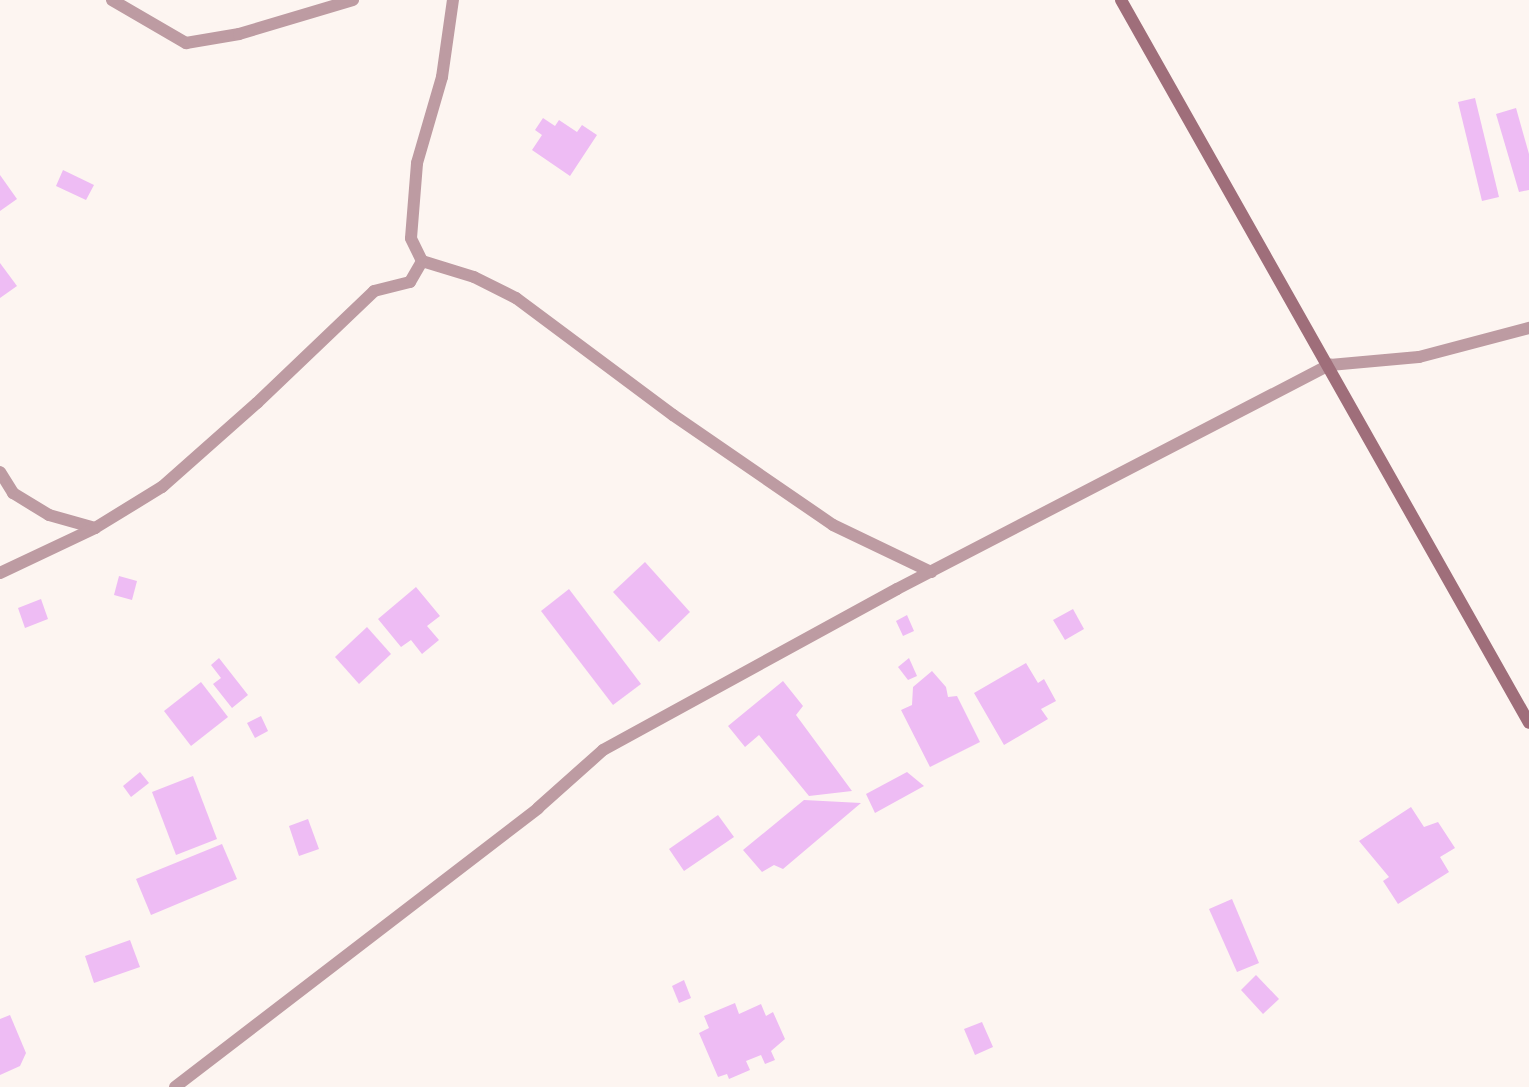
<!DOCTYPE html>
<html>
<head>
<meta charset="utf-8">
<style>
  body { margin:0 }
  #map { position:relative; width:1529px; height:1087px; overflow:hidden; background:#fdf5f1; font-family:"Roboto Condensed",sans-serif }
  div>[style] { position:absolute }
  .building>* { inset:0; background:#eebcf4 }
  .street>* { height:12px; margin:-6px; padding:0 6px; transform-origin:6px; border-radius:6px; background:#bd9ba2 }
  .secondary>* { height:12px; margin:-6px; padding:0 6px; transform-origin:6px; border-radius:6px; background:#9f6e7a }
  span { translate:-50% -50%; white-space:nowrap; text-align:center; line-height:1.15; -webkit-text-stroke:4px #fdf5f1; paint-order:stroke }
</style>
</head>
<body>
<div id="map">
  <div class="building">
    <div style="clip-path:polygon(1475px 98px,1499px 197px,1482px 201px,1458px 102px)"></div>
    <div style="clip-path:polygon(1516px 108px,1529px 154px,1529px 190px,1519px 192px,1496px 114px)"></div>
    <div style="clip-path:polygon(543px 118px,555px 126px,559px 120px,577px 132px,582px 125px,597px 135px,570px 176px,532px 150px,542px 135px,535px 130px)"></div>
    <div style="clip-path:polygon(63px 170px,94px 185px,86px 200px,56px 186px)"></div>
    <div style="clip-path:polygon(0 175px,17px 199px,0 211px)"></div>
    <div style="clip-path:polygon(0 263px,17px 286px,0 298px)"></div>
    <div style="clip-path:polygon(645px 562px,690px 612px,659px 642px,613px 592px)"></div>
    <div style="clip-path:polygon(119px 576px,137px 581px,132px 600px,114px 595px)"></div>
    <div style="clip-path:polygon(416px 587px,440px 616px,427px 626px,439px 640px,422px 654px,411px 640px,401px 647px,378px 619px)"></div>
    <div style="clip-path:polygon(569px 589px,641px 684px,613px 705px,541px 611px)"></div>
    <div style="clip-path:polygon(41px 599px,48px 619px,25px 628px,18px 608px)"></div>
    <div style="clip-path:polygon(1073px 609px,1084px 629px,1065px 640px,1053px 620px)"></div>
    <div style="clip-path:polygon(907px 615px,914px 631px,903px 636px,896px 621px)"></div>
    <div style="clip-path:polygon(367px 627px,391px 654px,359px 684px,335px 657px)"></div>
    <div style="clip-path:polygon(219px 658px,248px 695px,232px 708px,213px 684px,221px 678px,211px 665px)"></div>
    <div style="clip-path:polygon(909px 658px,917px 676px,908px 680px,898px 667px)"></div>
    <div style="clip-path:polygon(1026px 663px,1038px 683px,1044px 679px,1056px 701px,1041px 709px,1048px 719px,1004px 745px,974px 693px)"></div>
    <div style="clip-path:polygon(932px 671px,946px 687px,948px 697px,957px 696px,980px 742px,930px 767px,901px 710px,912px 705px,913px 687px)"></div>
    <div style="clip-path:polygon(783px 681px,803px 706px,796px 715px,852px 791px,809px 796px,759px 735px,745px 747px,728px 726px)"></div>
    <div style="clip-path:polygon(201px 682px,228px 717px,191px 746px,164px 711px)"></div>
    <div style="clip-path:polygon(261px 716px,268px 731px,255px 738px,247px 723px)"></div>
    <div style="clip-path:polygon(140px 772px,149px 783px,131px 797px,123px 786px)"></div>
    <div style="clip-path:polygon(907px 772px,924px 786px,875px 813px,866px 794px)"></div>
    <div style="clip-path:polygon(193px 776px,217px 839px,176px 855px,152px 792px)"></div>
    <div style="clip-path:polygon(804px 800px,861px 803px,783px 869px,774px 865px,762px 872px,743px 850px)"></div>
    <div style="clip-path:polygon(1411px 807px,1424px 827px,1438px 822px,1455px 848px,1440px 857px,1449px 872px,1398px 904px,1383px 881px,1389px 877px,1359px 841px)"></div>
    <div style="clip-path:polygon(718px 815px,734px 837px,684px 871px,669px 849px)"></div>
    <div style="clip-path:polygon(308px 819px,319px 849px,299px 856px,289px 826px)"></div>
    <div style="clip-path:polygon(222px 844px,237px 879px,151px 915px,136px 879px)"></div>
    <div style="clip-path:polygon(1232px 899px,1259px 963px,1237px 972px,1209px 909px)"></div>
    <div style="clip-path:polygon(130px 940px,140px 967px,94px 983px,85px 956px)"></div>
    <div style="clip-path:polygon(1256px 975px,1279px 999px,1263px 1014px,1241px 990px)"></div>
    <div style="clip-path:polygon(684px 980px,691px 998px,679px 1003px,672px 986px)"></div>
    <div style="clip-path:polygon(735px 1003px,739px 1014px,761px 1004px,766px 1016px,773px 1012px,785px 1039px,771px 1051px,775px 1060px,765px 1064px,761px 1055px,746px 1061px,750px 1070px,729px 1079px,727px 1074px,718px 1077px,699px 1033px,709px 1028px,704px 1016px)"></div>
    <div style="clip-path:polygon(10px 1015px,26px 1053px,20px 1066px,0 1075px,0 1019px)"></div>
    <div style="clip-path:polygon(982px 1022px,993px 1047px,975px 1055px,964px 1029px)"></div>
  </div>
  <div class="street">
    <div style="left:112px;top:0;width:86px;rotate:30.2deg"></div>
    <div style="left:186px;top:43px;width:54px;rotate:-9.6deg"></div>
    <div style="left:239px;top:34px;width:119px;rotate:-16.6deg"></div>
    <div style="left:422px;top:261px;width:54px;rotate:17.1deg"></div>
    <div style="left:474px;top:277px;width:47px;rotate:26.6deg"></div>
    <div style="left:516px;top:298px;width:196px;rotate:36.7deg"></div>
    <div style="left:673px;top:415px;width:194px;rotate:34.5deg"></div>
    <div style="left:833px;top:525px;width:109px;rotate:25.6deg"></div>
    <div style="left:0;top:472px;width:25px;rotate:58deg"></div>
    <div style="left:13px;top:493px;width:42px;rotate:31.4deg"></div>
    <div style="left:49px;top:515px;width:48px;rotate:15.8deg"></div>
    <div style="left:0;top:573px;width:105px;rotate:-25.3deg"></div>
    <div style="left:95px;top:528px;width:79px;rotate:-31.5deg"></div>
    <div style="left:162px;top:487px;width:127px;rotate:-41.5deg"></div>
    <div style="left:257px;top:403px;width:162px;rotate:-43.7deg"></div>
    <div style="left:374px;top:291px;width:37px;rotate:-14deg"></div>
    <div style="left:410px;top:282px;width:24px;rotate:-60deg"></div>
    <div style="left:422px;top:261px;width:25px;rotate:-116deg"></div>
    <div style="left:411px;top:238px;width:75px;rotate:-85.4deg"></div>
    <div style="left:417px;top:163px;width:90px;rotate:-73.8deg"></div>
    <div style="left:442px;top:77px;width:78px;rotate:-81.9deg"></div>
    <div style="left:175px;top:1087px;width:458px;rotate:-37.5deg"></div>
    <div style="left:538px;top:808px;width:87px;rotate:-41.7deg"></div>
    <div style="left:603px;top:750px;width:335px;rotate:-28.7deg"></div>
    <div style="left:897px;top:589px;width:488px;rotate:-27.4deg"></div>
    <div style="left:1330px;top:365px;width:89px;rotate:-5.1deg"></div>
    <div style="left:1419px;top:357px;width:114px;rotate:-14.8deg"></div>
  </div>
  <div class="secondary">
    <div style="left:1121px;top:0;width:830px;rotate:60.56deg"></div>
  </div>
</div>
</body>
</html>
